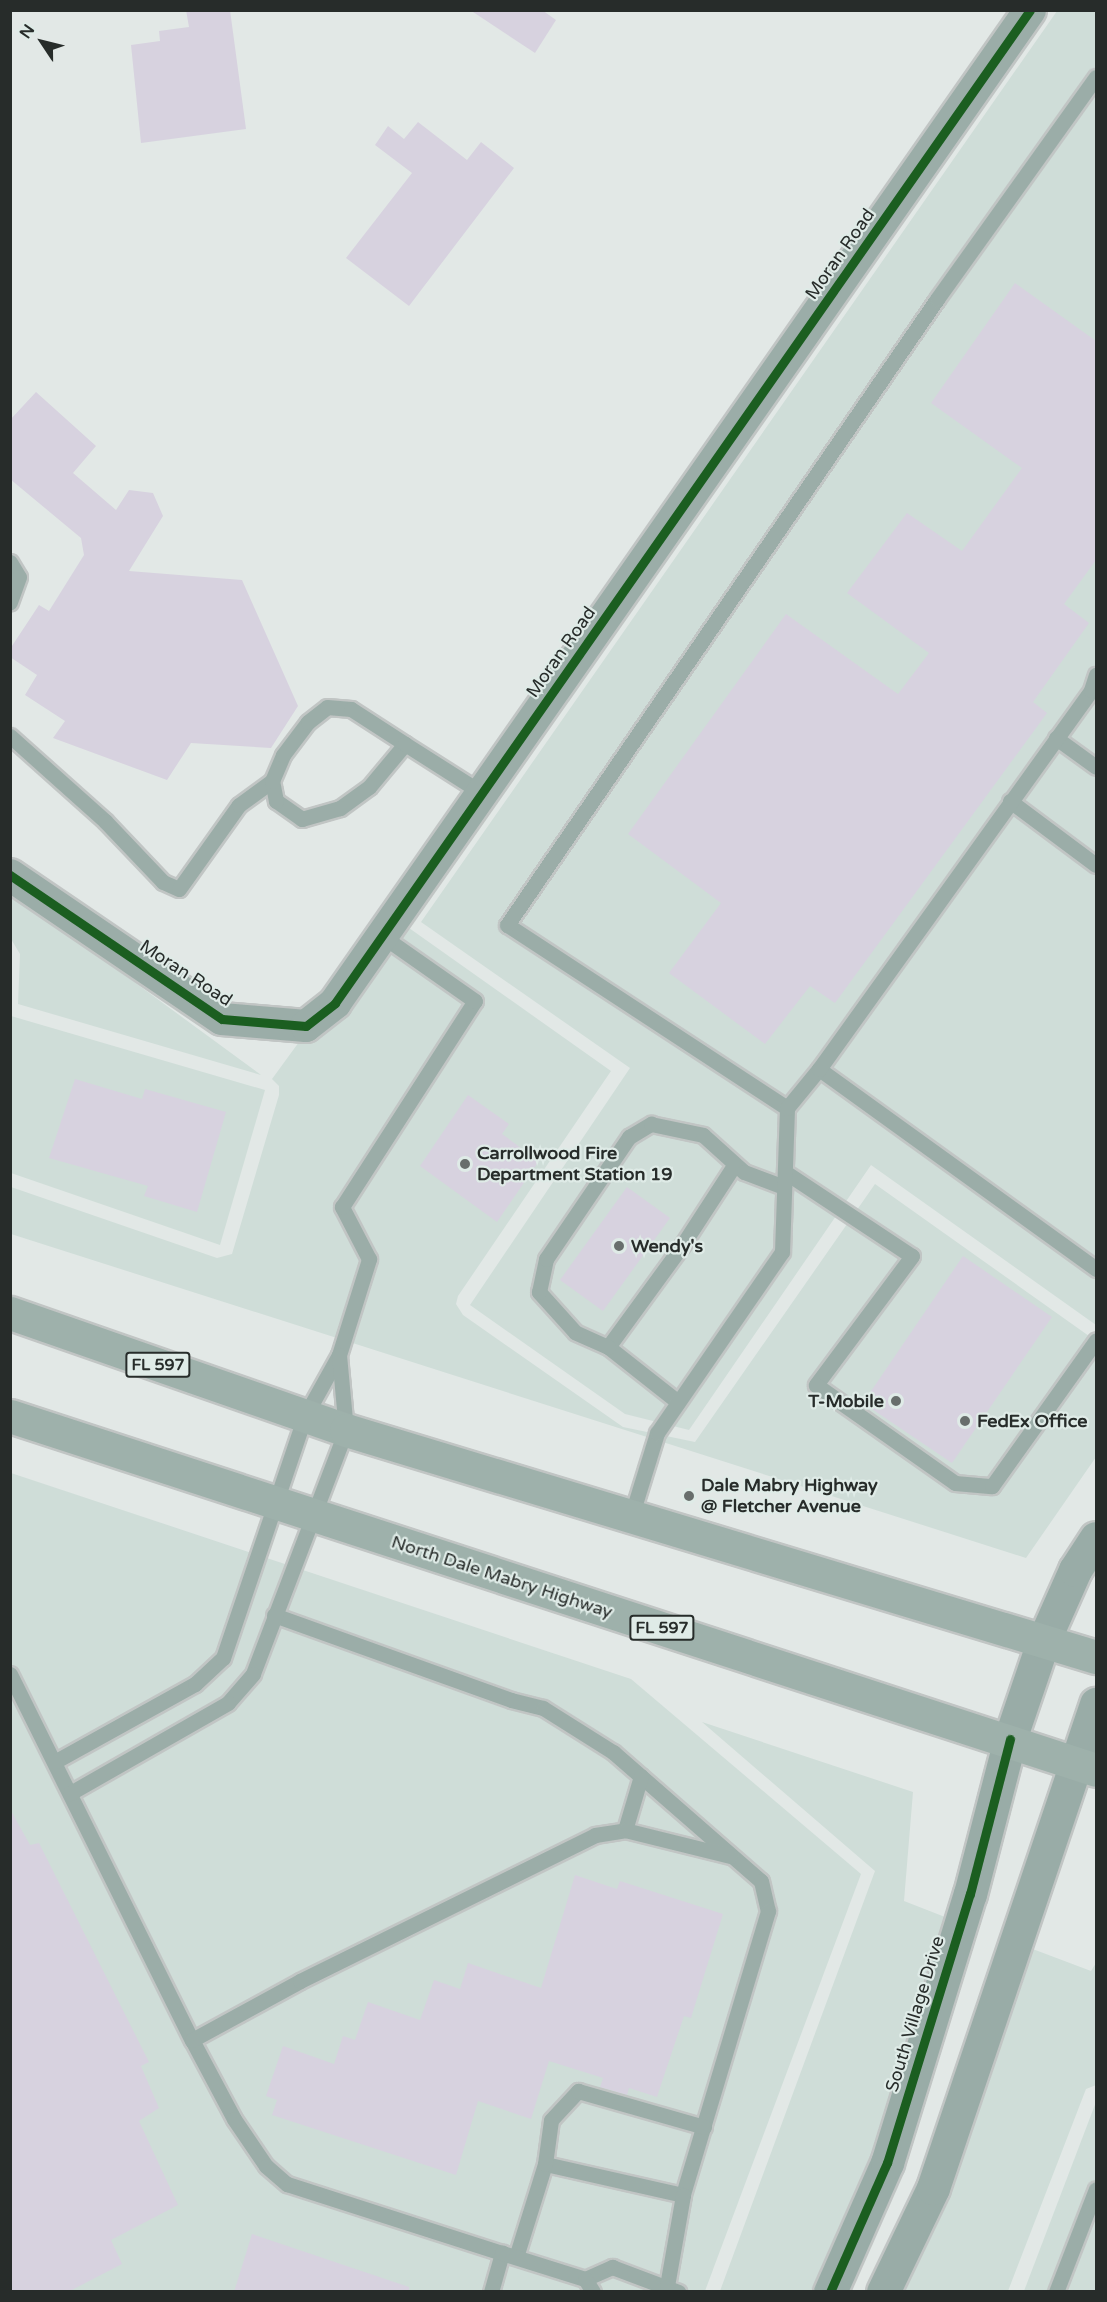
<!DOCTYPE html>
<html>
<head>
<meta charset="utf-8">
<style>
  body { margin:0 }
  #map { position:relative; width:1107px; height:2302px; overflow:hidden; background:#e2e8e6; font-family:"Varela Round",sans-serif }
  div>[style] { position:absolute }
  .built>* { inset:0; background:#cfddd8 }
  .building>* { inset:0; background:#d7d2df }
  .roads { filter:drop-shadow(2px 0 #c1c5c4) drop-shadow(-2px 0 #c1c5c4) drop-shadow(0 2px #c1c5c4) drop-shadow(0 -2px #c1c5c4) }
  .lane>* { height:15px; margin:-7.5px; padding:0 7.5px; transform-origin:7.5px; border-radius:7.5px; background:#9bada8 }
  .street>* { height:32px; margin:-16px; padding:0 16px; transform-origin:16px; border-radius:16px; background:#9bada8 }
  .secondary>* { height:33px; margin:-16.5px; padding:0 16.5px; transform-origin:16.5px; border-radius:16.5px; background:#99aca7 }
  .primary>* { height:33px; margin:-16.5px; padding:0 16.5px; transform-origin:16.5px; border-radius:16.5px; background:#9eb1ab }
  .cycleway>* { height:9px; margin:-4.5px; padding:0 4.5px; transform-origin:4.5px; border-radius:4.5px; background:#1b5e20 }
  .dots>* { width:16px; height:16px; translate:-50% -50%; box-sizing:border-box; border:3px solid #dfebe7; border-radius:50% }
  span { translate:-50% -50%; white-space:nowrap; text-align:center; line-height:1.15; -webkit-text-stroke:4.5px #dfebe7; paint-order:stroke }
  .shield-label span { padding:2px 4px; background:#dfebe7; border:2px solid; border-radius:4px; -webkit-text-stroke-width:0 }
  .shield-label { font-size:16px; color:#272c2a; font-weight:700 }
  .street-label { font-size:18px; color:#272c2a }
  .poi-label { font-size:18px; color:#272c2a; font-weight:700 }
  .left { translate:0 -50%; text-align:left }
  .right { translate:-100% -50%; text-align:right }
  .frame { position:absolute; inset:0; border:12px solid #272c2a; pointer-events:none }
  .north { position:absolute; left:12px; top:12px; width:60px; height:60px; -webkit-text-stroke:4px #dfebe7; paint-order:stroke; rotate:305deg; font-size:16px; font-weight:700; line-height:24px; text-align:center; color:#272c2a }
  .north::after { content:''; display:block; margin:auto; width:21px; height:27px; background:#272c2a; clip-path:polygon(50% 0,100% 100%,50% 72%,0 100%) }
</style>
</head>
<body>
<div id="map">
  <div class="built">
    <div style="clip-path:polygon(1057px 11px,1096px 11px,1096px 1325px,871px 1165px,689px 1430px,625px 1414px,470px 1305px,630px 1068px,421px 922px)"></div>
    <div style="clip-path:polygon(11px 893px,51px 921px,261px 1075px,18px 1004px,20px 954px,11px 939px)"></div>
    <div style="clip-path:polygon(409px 928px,611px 1071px,458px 1296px,456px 1304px,463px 1315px,623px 1427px,695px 1442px,875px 1184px,1096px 1341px,1096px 1457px,1026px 1558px,11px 1234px,11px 1187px,217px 1258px,232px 1254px,279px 1095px,279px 1086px,272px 1079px,299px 1042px,318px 1039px,346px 1016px)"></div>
    <div style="clip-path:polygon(11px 1016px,265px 1090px,220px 1245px,11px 1173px)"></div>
    <div style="clip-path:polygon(11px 1473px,631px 1679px,861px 1874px,705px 2291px,11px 2292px)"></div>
    <div style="clip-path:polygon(702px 1722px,913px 1792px,904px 1901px,945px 1917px,871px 2157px,811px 2291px,720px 2291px,875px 1871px)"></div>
    <div style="clip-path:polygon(1030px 1948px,1091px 1971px,1096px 1963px,1096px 2085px,1086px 2089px,1008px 2291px,902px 2292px,948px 2196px)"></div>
    <div style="clip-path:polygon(1096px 2102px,1096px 2291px,1024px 2291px)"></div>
  </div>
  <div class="building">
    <div style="clip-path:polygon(186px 10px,230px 10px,246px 129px,141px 143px,131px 45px,160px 41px,159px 31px,189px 27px)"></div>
    <div style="clip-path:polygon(470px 10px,542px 10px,556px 20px,535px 53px)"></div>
    <div style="clip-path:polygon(418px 122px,467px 160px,481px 142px,514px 168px,409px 306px,346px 258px,412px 173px,375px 145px,388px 126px,404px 139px)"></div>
    <div style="clip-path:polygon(1015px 283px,1096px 341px,1096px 560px,1064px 604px,1089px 623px,1033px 702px,1047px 713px,835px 1003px,810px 986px,765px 1044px,669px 973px,721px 903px,628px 834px,786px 614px,898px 694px,929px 653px,847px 593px,907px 513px,962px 551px,1022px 468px,931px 403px)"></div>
    <div style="clip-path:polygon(36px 392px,96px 446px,73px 473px,116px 510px,129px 490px,153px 493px,163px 516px,129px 571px,242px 580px,298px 706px,271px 748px,191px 743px,167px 780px,53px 738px,65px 721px,25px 695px,37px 675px,10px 657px,10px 649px,39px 605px,49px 611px,84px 555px,81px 538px,10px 479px,10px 420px)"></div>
    <div style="clip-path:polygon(75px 1079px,142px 1099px,145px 1089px,226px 1112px,197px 1212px,144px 1196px,148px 1186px,49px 1158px)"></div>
    <div style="clip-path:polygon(468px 1095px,509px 1124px,502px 1134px,539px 1161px,497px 1222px,420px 1166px)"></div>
    <div style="clip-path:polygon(627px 1187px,670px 1218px,603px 1311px,560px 1280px)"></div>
    <div style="clip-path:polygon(963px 1256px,1052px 1317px,952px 1463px,863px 1403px)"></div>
    <div style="clip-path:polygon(10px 1809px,30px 1845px,39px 1843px,149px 2062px,141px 2066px,159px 2108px,139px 2121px,178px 2205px,111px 2240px,122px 2264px,68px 2292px,10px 2292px)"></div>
    <div style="clip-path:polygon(575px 1875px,617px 1889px,620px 1881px,723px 1914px,691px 2018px,684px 2016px,657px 2097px,629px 2088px,627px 2095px,600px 2087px,603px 2078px,549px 2061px,531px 2119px,478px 2101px,456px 2175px,272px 2115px,277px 2100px,266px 2096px,283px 2046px,334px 2064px,343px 2036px,355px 2040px,368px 2002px,420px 2020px,434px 1980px,460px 1989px,468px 1963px,541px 1988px)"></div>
    <div style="clip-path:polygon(252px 2234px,409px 2287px,409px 2292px,234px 2292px)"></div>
  </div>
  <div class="roads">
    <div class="lane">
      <div style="left:10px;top:562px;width:17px;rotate:59deg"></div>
      <div style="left:19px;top:577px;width:27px;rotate:110deg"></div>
      <div style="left:10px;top:736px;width:127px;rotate:41.8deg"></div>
      <div style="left:105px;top:821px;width:84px;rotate:46.4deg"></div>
      <div style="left:163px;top:882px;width:17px;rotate:24deg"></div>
      <div style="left:179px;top:889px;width:103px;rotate:-54.5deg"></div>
      <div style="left:239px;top:805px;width:41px;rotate:-36deg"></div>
      <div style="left:1056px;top:738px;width:49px;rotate:35.9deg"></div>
      <div style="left:405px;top:744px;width:56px;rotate:129.9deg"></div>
      <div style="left:369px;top:787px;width:36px;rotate:144deg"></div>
      <div style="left:340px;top:808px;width:40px;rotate:164deg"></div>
      <div style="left:302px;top:819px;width:32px;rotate:-145deg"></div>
      <div style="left:276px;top:801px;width:20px;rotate:-101deg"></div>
      <div style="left:272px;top:781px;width:28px;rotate:-67deg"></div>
      <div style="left:283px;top:755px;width:41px;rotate:-52.9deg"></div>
      <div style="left:308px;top:722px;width:24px;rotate:-38deg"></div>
      <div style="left:327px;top:707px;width:24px;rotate:5deg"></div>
      <div style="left:351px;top:709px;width:64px;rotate:32.9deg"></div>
      <div style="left:405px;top:744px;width:91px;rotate:32.5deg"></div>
      <div style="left:1010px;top:801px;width:107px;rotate:36.7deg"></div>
      <div style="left:819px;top:1069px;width:342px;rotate:35.8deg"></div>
      <div style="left:787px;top:1108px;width:334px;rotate:-146.8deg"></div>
      <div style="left:507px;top:925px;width:759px;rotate:-55.51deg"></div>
      <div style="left:937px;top:299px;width:273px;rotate:-54.4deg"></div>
      <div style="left:785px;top:1172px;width:152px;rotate:33.5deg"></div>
      <div style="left:912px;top:1256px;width:161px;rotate:126.7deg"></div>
      <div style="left:816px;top:1385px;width:170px;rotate:35.2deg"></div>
      <div style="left:955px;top:1483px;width:37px;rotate:5deg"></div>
      <div style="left:992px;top:1486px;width:179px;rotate:-54.5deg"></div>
      <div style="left:608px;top:1347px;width:127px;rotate:-53.9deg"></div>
      <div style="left:683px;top:1244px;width:95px;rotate:-57deg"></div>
      <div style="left:339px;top:1355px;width:101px;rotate:-72.6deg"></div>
      <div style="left:369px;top:1259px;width:59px;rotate:-117.4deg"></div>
      <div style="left:342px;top:1207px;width:245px;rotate:-57.2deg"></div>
      <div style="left:475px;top:1001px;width:113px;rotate:-145deg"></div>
      <div style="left:678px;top:1402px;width:89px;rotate:-141.8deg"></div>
      <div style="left:608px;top:1347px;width:36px;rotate:-156deg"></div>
      <div style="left:575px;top:1332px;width:54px;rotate:-132deg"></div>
      <div style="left:539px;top:1292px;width:34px;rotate:-78deg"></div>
      <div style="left:546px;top:1259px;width:148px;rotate:-55.8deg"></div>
      <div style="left:629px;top:1137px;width:26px;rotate:-31deg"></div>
      <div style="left:651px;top:1124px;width:53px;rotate:11.9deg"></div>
      <div style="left:703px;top:1135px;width:55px;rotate:42.1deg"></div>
      <div style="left:744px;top:1172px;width:43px;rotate:20.6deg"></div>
      <div style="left:631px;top:1517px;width:88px;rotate:-72.8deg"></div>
      <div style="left:657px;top:1433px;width:220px;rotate:-55.4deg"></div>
      <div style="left:782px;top:1252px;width:144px;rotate:-88deg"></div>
      <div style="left:787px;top:1108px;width:50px;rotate:-50.6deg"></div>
      <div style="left:819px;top:1069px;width:467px;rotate:-54.3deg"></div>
      <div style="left:1091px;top:690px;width:16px;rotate:-72deg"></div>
      <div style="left:274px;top:1615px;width:252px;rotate:19.7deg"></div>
      <div style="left:511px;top:1700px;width:33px;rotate:14deg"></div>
      <div style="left:543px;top:1708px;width:83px;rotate:32.2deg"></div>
      <div style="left:613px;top:1752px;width:196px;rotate:41.1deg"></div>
      <div style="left:761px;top:1881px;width:31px;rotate:77deg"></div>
      <div style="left:768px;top:1911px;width:296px;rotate:106.7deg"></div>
      <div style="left:683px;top:2195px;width:141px;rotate:-167.3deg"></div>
      <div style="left:545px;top:2164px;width:97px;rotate:107.3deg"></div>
      <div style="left:10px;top:1674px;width:409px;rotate:63.6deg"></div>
      <div style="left:192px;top:2040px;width:89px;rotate:62deg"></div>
      <div style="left:234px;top:2119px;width:57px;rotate:55.8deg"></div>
      <div style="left:266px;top:2166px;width:28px;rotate:41deg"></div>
      <div style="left:287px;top:2184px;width:226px;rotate:17.8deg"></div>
      <div style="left:56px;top:1761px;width:159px;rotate:-29deg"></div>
      <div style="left:195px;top:1684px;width:38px;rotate:-43deg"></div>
      <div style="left:223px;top:1658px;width:256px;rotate:-71.3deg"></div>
      <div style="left:305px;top:1416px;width:70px;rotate:-60.9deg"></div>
      <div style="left:339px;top:1355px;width:75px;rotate:84.7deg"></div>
      <div style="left:346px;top:1430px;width:261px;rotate:110.9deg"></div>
      <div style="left:253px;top:1674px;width:38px;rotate:131deg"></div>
      <div style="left:228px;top:1703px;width:182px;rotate:150.3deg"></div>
      <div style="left:625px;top:1830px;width:56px;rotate:-73.5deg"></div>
      <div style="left:192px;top:2040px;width:123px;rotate:-28.6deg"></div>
      <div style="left:300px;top:1981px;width:329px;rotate:-26.3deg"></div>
      <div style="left:595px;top:1835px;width:30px;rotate:-9deg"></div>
      <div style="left:625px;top:1830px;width:108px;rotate:13.9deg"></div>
      <div style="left:545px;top:2164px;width:44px;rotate:-82.2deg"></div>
      <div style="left:551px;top:2120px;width:40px;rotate:-47deg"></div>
      <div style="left:578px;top:2091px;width:131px;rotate:15.9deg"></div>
      <div style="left:585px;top:2279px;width:30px;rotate:-24deg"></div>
      <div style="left:612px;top:2267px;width:71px;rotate:20.7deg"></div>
      <div style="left:667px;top:2286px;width:92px;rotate:-80deg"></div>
      <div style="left:491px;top:2292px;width:41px;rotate:-74.2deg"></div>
      <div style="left:502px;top:2253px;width:87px;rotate:17.4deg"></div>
      <div style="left:585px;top:2279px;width:15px;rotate:58deg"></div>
      <div style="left:1056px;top:2292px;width:110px;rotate:-68.8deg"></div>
    </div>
    <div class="street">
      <div style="left:10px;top:875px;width:256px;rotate:34.2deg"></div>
      <div style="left:222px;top:1019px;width:84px;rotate:4.8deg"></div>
      <div style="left:306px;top:1026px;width:37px;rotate:-38deg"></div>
      <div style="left:335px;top:1003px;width:1212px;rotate:-55.01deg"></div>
    </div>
    <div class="secondary">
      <div style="left:830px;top:2292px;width:141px;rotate:-66.2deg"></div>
      <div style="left:887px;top:2163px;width:282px;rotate:-72.9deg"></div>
      <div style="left:970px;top:1894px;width:160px;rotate:-75.5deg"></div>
      <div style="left:1010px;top:1739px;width:102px;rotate:-71.2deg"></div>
      <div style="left:1043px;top:1642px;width:79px;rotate:-66deg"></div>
      <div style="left:1075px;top:1570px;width:38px;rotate:-57deg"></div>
      <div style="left:883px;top:2292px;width:115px;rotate:-64.3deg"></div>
      <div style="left:933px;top:2188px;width:511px;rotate:-71.39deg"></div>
    </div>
    <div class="primary">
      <div style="left:10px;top:1313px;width:356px;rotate:19.2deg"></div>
      <div style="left:346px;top:1430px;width:784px;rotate:16.84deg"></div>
      <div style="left:10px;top:1416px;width:1142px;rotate:18.05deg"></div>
    </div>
  </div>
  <div class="cycleway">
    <div style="left:10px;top:875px;width:256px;rotate:34.2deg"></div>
    <div style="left:222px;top:1019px;width:84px;rotate:4.8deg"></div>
    <div style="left:306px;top:1026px;width:37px;rotate:-38deg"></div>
    <div style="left:335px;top:1003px;width:1212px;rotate:-55.01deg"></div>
    <div style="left:830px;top:2292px;width:141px;rotate:-66.2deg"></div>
    <div style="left:887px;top:2163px;width:282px;rotate:-72.9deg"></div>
    <div style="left:970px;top:1894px;width:160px;rotate:-75.5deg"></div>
  </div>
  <div class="dots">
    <div style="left:465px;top:1164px;background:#686e6c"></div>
    <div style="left:619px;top:1246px;background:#686e6c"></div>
    <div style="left:896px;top:1401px;background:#686e6c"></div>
    <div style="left:965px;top:1421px;background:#686e6c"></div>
    <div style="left:689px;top:1496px;background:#686e6c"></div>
  </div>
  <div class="shield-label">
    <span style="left:158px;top:1365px">FL 597</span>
    <span style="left:662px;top:1628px">FL 597</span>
  </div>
  <div class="street-label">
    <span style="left:840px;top:254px;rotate:-55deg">Moran Road</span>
    <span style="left:561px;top:652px;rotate:-55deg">Moran Road</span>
    <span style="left:186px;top:973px;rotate:33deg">Moran Road</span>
    <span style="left:502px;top:1577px;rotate:18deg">North Dale Mabry Highway</span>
    <span style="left:915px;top:2014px;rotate:-73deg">South Village Drive</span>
  </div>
  <div class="poi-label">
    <span class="left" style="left:477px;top:1164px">Carrollwood Fire<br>Department Station 19</span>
    <span class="left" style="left:631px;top:1246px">Wendy's</span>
    <span class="right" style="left:884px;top:1401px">T-Mobile</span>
    <span class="left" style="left:977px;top:1421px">FedEx Office</span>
    <span class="left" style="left:701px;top:1496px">Dale Mabry Highway<br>@ Fletcher Avenue</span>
  </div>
  <div class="frame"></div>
  <div class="north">N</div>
</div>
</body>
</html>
